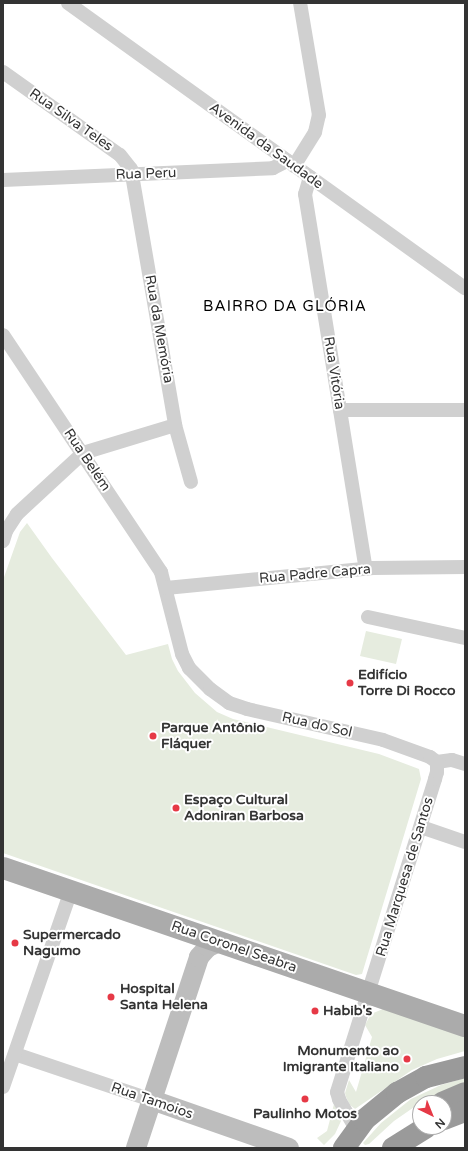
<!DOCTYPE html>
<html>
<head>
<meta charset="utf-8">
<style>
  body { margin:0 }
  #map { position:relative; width:468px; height:1151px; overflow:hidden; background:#fff; font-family:"Varela Round",sans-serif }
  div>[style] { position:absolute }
  .green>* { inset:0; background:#e6ecdf }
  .street>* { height:14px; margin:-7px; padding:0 7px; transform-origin:7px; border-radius:7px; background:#d0d0d0 }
  .secondary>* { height:20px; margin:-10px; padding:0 10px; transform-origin:10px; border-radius:10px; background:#bdbdbd }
  .primary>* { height:22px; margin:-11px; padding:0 11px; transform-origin:11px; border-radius:11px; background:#ababab }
  .highway>* { height:22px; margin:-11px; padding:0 11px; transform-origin:11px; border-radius:11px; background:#9a9a9a }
  .dots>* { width:11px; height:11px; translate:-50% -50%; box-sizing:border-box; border:2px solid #fff; border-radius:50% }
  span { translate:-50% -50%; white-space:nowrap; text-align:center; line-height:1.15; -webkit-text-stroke:4px #fff; paint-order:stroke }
  .street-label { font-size:14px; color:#333 }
  .poi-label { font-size:14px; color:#333; font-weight:700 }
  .left { translate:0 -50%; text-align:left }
  .right { translate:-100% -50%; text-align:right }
  .neighbourhood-label { font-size:15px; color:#000; letter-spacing:1px }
  .frame { position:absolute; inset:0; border:4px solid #333; pointer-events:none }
  .north { position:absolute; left:412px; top:1095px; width:40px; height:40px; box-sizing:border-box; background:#fff; border:1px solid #adadad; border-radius:50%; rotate:137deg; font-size:11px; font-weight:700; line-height:16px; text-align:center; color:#333 }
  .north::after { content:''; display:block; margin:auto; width:14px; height:18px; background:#e63946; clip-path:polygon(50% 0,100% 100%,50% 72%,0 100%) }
</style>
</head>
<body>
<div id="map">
  <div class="green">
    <div style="clip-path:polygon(27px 523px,52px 558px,126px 655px,168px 644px,172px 659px,178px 671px,195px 693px,217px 712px,233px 719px,379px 754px,419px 769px,421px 779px,362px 974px,356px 975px,3px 853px,3px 580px,20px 532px)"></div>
    <div style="clip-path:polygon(366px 631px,402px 639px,396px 664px,360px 656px)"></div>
    <div style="clip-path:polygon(383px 1009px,465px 1036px,465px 1051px,437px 1059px,412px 1070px,355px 1109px,350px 1105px,346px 1097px,345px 1093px,349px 1080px,356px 1092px,372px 1037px,365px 1025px,371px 1014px)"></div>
    <div style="clip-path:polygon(465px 1078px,465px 1085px,444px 1092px,420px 1103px,394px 1121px,369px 1144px,365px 1145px,363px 1143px,381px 1123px,411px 1099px,441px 1085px)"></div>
    <div style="clip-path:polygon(334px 1104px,341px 1116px,341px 1121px,335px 1134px,324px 1145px,317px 1138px,327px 1131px)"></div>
  </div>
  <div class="street">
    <div style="left:68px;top:3px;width:489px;rotate:35.7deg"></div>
    <div style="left:3px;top:72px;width:143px;rotate:35.4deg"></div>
    <div style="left:120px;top:155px;width:18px;rotate:52deg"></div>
    <div style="left:131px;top:169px;width:260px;rotate:80.2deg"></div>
    <div style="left:175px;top:425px;width:59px;rotate:74.3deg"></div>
    <div style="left:294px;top:166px;width:40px;rotate:-58deg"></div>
    <div style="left:315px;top:132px;width:17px;rotate:-77deg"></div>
    <div style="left:319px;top:115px;width:114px;rotate:-99.6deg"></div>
    <div style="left:310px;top:177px;width:18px;rotate:106deg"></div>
    <div style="left:305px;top:194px;width:380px;rotate:80.8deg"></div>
    <div style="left:3px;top:180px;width:270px;rotate:-2.5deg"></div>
    <div style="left:273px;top:168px;width:16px;rotate:-27deg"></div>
    <div style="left:3px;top:335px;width:285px;rotate:56.3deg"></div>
    <div style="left:161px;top:572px;width:85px;rotate:75.6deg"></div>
    <div style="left:182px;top:654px;width:16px;rotate:63deg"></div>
    <div style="left:189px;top:668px;width:30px;rotate:45deg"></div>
    <div style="left:210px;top:689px;width:24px;rotate:36deg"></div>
    <div style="left:229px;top:703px;width:19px;rotate:18deg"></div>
    <div style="left:247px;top:709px;width:139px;rotate:12.8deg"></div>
    <div style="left:383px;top:740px;width:50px;rotate:19.9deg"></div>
    <div style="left:430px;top:757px;width:9px;rotate:36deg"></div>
    <div style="left:437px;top:762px;width:15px;rotate:-8deg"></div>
    <div style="left:452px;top:760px;width:14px;rotate:17deg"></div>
    <div style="left:340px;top:410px;width:125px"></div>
    <div style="left:3px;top:541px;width:10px;rotate:-73deg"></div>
    <div style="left:6px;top:531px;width:20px;rotate:-57deg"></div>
    <div style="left:17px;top:514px;width:90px;rotate:-42.7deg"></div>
    <div style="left:83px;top:453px;width:96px;rotate:-16.9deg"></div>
    <div style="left:166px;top:588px;width:208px;rotate:-5.5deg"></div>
    <div style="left:373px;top:568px;width:92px;rotate:-0.6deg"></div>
    <div style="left:368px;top:617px;width:99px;rotate:12.2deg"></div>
    <div style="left:421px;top:827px;width:46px;rotate:18.8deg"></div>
    <div style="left:15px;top:1054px;width:145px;rotate:18.6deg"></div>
    <div style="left:3px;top:1087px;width:207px;rotate:-70.9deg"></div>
    <div style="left:356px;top:1129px;width:34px;rotate:-120deg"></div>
    <div style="left:339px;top:1099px;width:7px;rotate:-106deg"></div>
    <div style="left:337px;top:1092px;width:328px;rotate:-72.6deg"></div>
    <div style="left:435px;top:779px;width:7px;rotate:-74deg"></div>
    <div style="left:437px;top:772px;width:10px;rotate:-90deg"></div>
  </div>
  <div class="secondary">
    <div style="left:152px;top:1100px;width:145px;rotate:19.3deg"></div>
    <div style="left:136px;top:1148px;width:201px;rotate:-71.7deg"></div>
    <div style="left:199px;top:957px;width:13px;rotate:-48deg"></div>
    <div style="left:208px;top:947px;width:12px;rotate:-24deg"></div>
  </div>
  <div class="primary">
    <div style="left:3px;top:868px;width:488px;rotate:18.9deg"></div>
  </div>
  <div class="highway">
    <div style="left:442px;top:1103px;width:25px;rotate:-23deg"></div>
    <div style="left:444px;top:1119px;width:22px;rotate:-21deg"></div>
    <div style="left:344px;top:1148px;width:34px;rotate:-54deg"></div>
    <div style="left:364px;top:1120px;width:43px;rotate:-39.3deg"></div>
    <div style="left:397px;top:1093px;width:33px;rotate:-29deg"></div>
    <div style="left:426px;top:1077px;width:40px;rotate:-14.4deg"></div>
    <div style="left:393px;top:1148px;width:39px;rotate:-32deg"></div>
  </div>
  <div class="dots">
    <div style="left:350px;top:683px;background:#e63946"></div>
    <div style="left:153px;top:736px;background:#e63946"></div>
    <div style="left:176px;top:808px;background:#e63946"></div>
    <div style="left:15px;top:943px;background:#e63946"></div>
    <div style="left:111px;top:997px;background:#e63946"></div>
    <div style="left:315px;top:1011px;background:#e63946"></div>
    <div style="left:407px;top:1059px;background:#e63946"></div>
    <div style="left:305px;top:1099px;background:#e63946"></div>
  </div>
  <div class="street-label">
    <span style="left:71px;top:120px;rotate:35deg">Rua Silva Teles</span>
    <span style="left:266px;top:146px;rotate:36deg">Avenida da Saudade</span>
    <span style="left:146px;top:174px;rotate:-2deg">Rua Peru</span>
    <span style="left:159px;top:329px;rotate:80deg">Rua da Memória</span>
    <span style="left:334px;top:373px;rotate:81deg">Rua Vitória</span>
    <span style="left:87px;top:460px;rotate:56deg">Rua Belém</span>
    <span style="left:315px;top:574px;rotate:-5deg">Rua Padre Capra</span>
    <span style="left:317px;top:725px;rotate:13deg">Rua do Sol</span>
    <span style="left:405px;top:877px;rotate:-73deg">Rua Marquesa de Santos</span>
    <span style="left:234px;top:947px;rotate:19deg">Rua Coronel Seabra</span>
    <span style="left:152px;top:1101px;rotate:19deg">Rua Tamoios</span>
  </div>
  <div class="poi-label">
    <span class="left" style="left:358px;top:683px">Edifício<br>Torre Di Rocco</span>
    <span class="left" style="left:161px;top:736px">Parque Antônio<br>Fláquer</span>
    <span class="left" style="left:184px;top:808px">Espaço Cultural<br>Adoniran Barbosa</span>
    <span class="left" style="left:23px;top:943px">Supermercado<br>Nagumo</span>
    <span class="left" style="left:120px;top:997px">Hospital<br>Santa Helena</span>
    <span class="left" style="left:323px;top:1011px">Habib's</span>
    <span class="right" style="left:399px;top:1059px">Monumento ao<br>Imigrante Italiano</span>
    <span style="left:305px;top:1114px">Paulinho Motos</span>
  </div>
  <div class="neighbourhood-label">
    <span style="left:285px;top:307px">BAIRRO DA GLÓRIA</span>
  </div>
  <div class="frame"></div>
  <div class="north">N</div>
</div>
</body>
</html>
